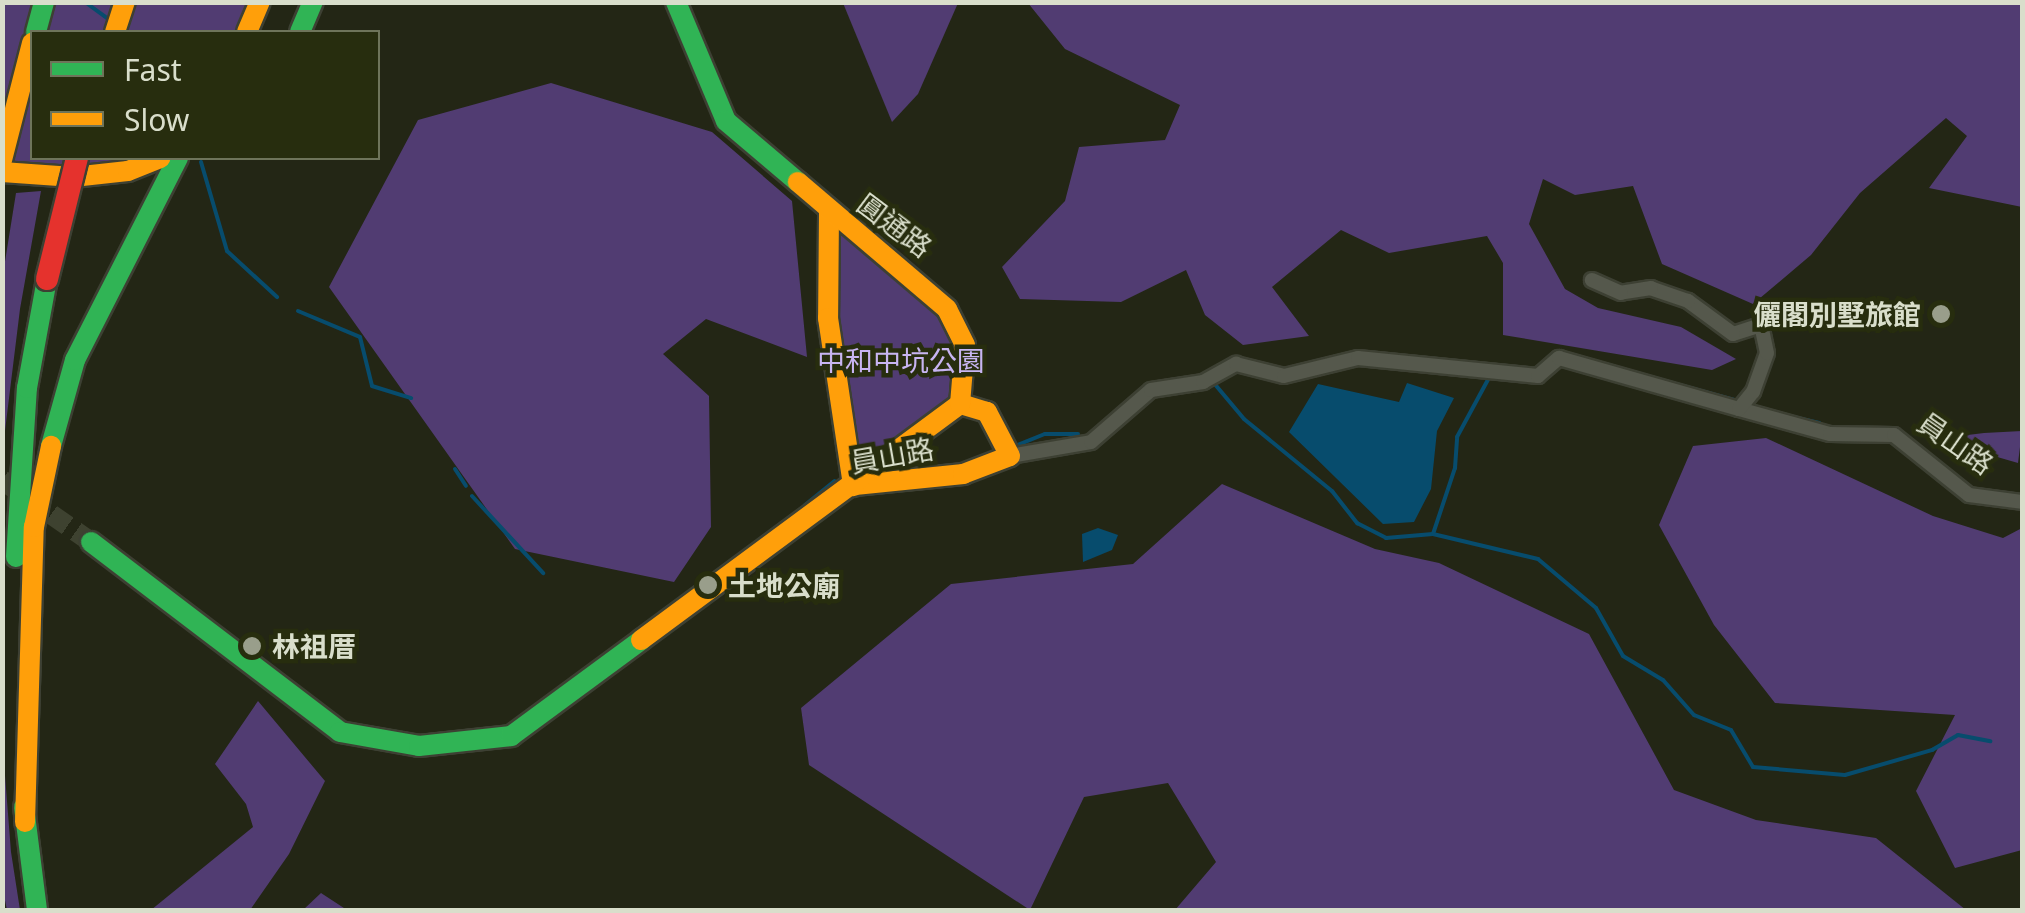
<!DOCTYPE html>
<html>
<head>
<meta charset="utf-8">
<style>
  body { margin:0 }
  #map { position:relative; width:2025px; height:913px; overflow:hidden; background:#232615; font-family:"Noto Sans","Noto Sans TC",sans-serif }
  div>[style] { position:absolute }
  .green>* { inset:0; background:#513c72 }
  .water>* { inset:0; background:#074c6d }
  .stream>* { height:4px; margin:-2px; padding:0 2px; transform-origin:2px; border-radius:2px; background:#074c6d }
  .secondary-tunnel>* { height:20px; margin-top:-10px; transform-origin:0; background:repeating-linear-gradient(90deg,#3e4230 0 20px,transparent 0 30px) }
  .roads { filter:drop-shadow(2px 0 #3d4033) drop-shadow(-2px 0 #3d4033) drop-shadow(0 2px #3d4033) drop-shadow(0 -2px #3d4033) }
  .street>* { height:14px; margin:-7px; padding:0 7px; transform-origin:7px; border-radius:7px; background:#55584c }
  .fast>* { height:20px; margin:-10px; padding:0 10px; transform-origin:10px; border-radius:10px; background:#30b455 }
  .slow>* { height:20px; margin:-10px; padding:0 10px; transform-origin:10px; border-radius:10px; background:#ff9f0a }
  .bridges { filter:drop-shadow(2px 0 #3d4033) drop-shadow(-2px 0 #3d4033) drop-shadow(0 2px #3d4033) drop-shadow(0 -2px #3d4033) }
  .jam-bridge>* { height:22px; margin:-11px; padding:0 11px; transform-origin:11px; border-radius:11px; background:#e5322d }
  .dots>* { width:28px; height:28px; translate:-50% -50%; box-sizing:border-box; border:5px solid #272d0e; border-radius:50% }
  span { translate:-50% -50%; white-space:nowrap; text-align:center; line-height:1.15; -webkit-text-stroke:9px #272d0e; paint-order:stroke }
  .street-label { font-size:28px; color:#d9decb }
  .poi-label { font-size:28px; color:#d9decb; font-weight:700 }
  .right { translate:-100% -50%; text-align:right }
  .left { translate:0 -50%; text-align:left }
  .park-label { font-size:28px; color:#c8b5f2 }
  .frame { position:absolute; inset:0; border:5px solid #d9decb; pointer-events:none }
  .legend { position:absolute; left:30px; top:30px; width:350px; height:130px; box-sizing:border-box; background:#272d0e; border:2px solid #6e745a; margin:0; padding:12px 18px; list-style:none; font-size:30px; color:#d9decb }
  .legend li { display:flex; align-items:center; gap:20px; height:50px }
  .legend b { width:50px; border:2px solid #6e745a }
</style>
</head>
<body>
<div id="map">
  <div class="green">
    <div style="clip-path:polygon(2px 3px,250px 3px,235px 32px,32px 32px,32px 158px,138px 158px,94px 166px,3px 162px)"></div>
    <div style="clip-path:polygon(843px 3px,958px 3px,918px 94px,892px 122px)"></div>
    <div style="clip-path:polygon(1028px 3px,2022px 3px,2022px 207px,1929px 188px,1967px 136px,1946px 118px,1860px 193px,1811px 255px,1753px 304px,1662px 264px,1633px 186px,1575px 195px,1543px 179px,1529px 224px,1565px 289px,1598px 308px,1681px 327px,1736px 359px,1712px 370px,1503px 335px,1503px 263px,1487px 236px,1389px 253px,1341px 230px,1272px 287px,1309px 336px,1243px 345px,1205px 315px,1186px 270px,1121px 302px,1020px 299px,1002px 267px,1065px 201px,1079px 147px,1165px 140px,1180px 105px,1065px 49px)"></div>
    <div style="clip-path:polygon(551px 83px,712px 132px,792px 201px,807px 357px,706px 319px,663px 354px,709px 396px,711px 527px,674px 582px,515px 549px,329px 287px,418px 120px)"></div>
    <div style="clip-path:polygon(41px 191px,20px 309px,3px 447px,3px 274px,16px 193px)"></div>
    <div style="clip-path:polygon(837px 232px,927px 295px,954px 338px,968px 387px,858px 470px,838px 318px)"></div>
    <div style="clip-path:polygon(2022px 431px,2018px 463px,1935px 439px,1984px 433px)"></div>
    <div style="clip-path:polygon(1766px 438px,1933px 516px,2003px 538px,2022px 528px,2022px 850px,1955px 868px,1916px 791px,1955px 715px,1775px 703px,1714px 625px,1659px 525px,1693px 446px)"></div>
    <div style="clip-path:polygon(1222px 484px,1375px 549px,1439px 563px,1589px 634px,1674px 790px,1756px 820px,1876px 838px,1966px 910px,1175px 910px,1216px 862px,1168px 783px,1084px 797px,1030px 910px,809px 765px,801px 708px,951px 584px,1133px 564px)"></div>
    <div style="clip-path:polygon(258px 701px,325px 781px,289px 854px,250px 910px,151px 910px,253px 827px,246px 804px,215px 764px)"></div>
    <div style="clip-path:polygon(3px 750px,11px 852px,20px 910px,7px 910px,3px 891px)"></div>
    <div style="clip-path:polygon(321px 893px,347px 910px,303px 910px)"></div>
  </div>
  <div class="water">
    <div style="clip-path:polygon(1407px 383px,1454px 398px,1437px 431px,1431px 489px,1414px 522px,1383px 524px,1289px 432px,1318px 384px,1399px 402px)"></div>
    <div style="clip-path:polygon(1098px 528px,1118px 535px,1112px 550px,1083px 562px,1082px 534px)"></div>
  </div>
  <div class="stream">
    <div style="left:85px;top:2px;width:29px;rotate:36deg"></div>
    <div style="left:201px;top:162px;width:93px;rotate:73.7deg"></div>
    <div style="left:227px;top:251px;width:68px;rotate:42.6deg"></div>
    <div style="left:298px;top:311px;width:67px;rotate:22.8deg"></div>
    <div style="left:360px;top:337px;width:50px;rotate:76.2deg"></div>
    <div style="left:372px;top:386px;width:41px;rotate:17.1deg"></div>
    <div style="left:1592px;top:361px;width:156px;rotate:15.3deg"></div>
    <div style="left:1213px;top:382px;width:48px;rotate:50deg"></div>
    <div style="left:1244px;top:419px;width:114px;rotate:39.3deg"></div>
    <div style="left:1332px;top:491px;width:41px;rotate:52deg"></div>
    <div style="left:1357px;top:523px;width:33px;rotate:27deg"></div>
    <div style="left:1386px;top:538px;width:47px;rotate:-4.9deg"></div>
    <div style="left:1433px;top:534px;width:108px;rotate:13.4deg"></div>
    <div style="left:1538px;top:559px;width:76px;rotate:40.2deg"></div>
    <div style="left:1596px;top:608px;width:55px;rotate:60.6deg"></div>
    <div style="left:1623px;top:656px;width:47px;rotate:31deg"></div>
    <div style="left:1663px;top:680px;width:47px;rotate:48.5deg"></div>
    <div style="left:1694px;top:715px;width:40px;rotate:22deg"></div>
    <div style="left:1731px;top:730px;width:43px;rotate:59.3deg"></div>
    <div style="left:1753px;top:767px;width:92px;rotate:5deg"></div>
    <div style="left:1845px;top:775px;width:91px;rotate:-16deg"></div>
    <div style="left:1932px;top:750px;width:30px;rotate:-30deg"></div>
    <div style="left:1958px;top:735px;width:33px;rotate:11deg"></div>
    <div style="left:1789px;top:416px;width:31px;rotate:13deg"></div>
    <div style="left:1015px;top:446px;width:32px;rotate:-22deg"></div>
    <div style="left:1045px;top:434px;width:33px"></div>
    <div style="left:455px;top:469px;width:20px;rotate:57deg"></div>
    <div style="left:472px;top:496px;width:105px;rotate:47.3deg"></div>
    <div style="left:805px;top:505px;width:38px;rotate:-39deg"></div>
    <div style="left:1433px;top:534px;width:70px;rotate:-71.6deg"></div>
    <div style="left:1455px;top:468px;width:31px;rotate:-86deg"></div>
    <div style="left:1457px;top:437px;width:69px;rotate:-61.6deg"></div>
    <div style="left:749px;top:548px;width:30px;rotate:-37deg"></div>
  </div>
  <div class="secondary-tunnel">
    <div style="left:2px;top:480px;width:108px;rotate:34.9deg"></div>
  </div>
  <div class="roads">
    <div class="street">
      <div style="left:1739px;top:409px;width:94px;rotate:15.4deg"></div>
      <div style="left:1830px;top:434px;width:64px;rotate:0.9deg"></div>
      <div style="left:1894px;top:435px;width:96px;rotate:38.7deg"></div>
      <div style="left:1969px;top:495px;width:53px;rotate:7.5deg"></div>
      <div style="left:1010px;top:456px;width:82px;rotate:-9.8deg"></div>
      <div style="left:1091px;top:442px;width:79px;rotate:-40.9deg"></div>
      <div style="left:1151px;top:390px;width:53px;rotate:-8.7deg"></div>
      <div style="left:1203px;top:382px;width:38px;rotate:-29deg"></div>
      <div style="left:1236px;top:364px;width:49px;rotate:14deg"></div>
      <div style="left:1284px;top:376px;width:76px;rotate:-13.7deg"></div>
      <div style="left:1358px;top:358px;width:181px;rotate:5.7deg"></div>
      <div style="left:1538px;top:376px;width:28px;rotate:-41deg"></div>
      <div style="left:1559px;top:358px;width:187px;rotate:15.8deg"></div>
      <div style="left:1739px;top:409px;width:22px;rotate:-51deg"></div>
      <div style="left:1753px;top:392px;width:41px;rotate:-70.3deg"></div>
      <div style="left:1767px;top:353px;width:29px;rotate:-102deg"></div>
      <div style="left:1761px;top:325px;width:29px;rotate:162deg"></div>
      <div style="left:1733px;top:334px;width:56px;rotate:-143.7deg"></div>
      <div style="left:1688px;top:301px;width:39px;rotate:-161deg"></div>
      <div style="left:1651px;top:288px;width:30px;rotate:171deg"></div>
      <div style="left:1621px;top:293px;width:32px;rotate:-156deg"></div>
    </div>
    <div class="fast">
      <div style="left:676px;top:2px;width:129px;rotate:67.2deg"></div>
      <div style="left:726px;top:121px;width:94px;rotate:40.3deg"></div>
      <div style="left:36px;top:32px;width:31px;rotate:-75deg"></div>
      <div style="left:300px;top:32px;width:33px;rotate:-67deg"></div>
      <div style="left:51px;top:446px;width:89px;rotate:-74.4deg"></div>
      <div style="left:75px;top:360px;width:227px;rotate:-63deg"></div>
      <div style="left:91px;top:542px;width:313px;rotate:37.3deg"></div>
      <div style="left:340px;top:732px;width:80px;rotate:10deg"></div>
      <div style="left:419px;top:746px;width:93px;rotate:-6.2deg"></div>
      <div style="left:511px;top:736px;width:162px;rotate:-36.4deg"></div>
      <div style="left:16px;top:557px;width:169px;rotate:-86.3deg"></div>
      <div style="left:27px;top:388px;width:111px;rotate:-79.6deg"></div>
      <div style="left:24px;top:807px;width:104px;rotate:82.8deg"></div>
    </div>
    <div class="slow">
      <div style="left:115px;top:32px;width:32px;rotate:-72deg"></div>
      <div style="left:247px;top:32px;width:33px;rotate:-67deg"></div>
      <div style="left:2px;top:160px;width:121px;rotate:-75.6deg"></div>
      <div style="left:2px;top:172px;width:71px;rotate:4deg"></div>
      <div style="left:73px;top:177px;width:55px;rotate:-6.2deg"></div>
      <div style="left:128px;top:171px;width:35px;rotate:-22deg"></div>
      <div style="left:829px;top:213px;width:105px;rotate:90.5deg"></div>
      <div style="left:828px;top:318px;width:170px;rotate:81.5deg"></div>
      <div style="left:855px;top:485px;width:109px;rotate:-5.8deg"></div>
      <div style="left:963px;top:474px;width:50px;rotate:-21deg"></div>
      <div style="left:1010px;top:456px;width:50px;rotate:-117.6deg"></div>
      <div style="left:987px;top:412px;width:28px;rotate:-163deg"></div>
      <div style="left:641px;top:640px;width:397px;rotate:-36.5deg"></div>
      <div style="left:960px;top:404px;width:59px;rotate:-85.2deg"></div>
      <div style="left:965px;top:345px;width:40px;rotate:-116.6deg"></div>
      <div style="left:947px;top:309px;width:196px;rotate:-139.6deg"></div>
      <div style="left:25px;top:822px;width:295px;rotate:-88.3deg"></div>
      <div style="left:34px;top:527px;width:83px;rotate:-78.1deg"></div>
    </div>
  </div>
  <div class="bridges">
    <div class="jam-bridge">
      <div style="left:47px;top:279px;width:125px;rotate:-76.1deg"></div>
    </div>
  </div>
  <div class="dots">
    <div style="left:1941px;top:314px;background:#999e8b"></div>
    <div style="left:708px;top:585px;background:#999e8b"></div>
    <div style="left:252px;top:646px;background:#999e8b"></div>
  </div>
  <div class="street-label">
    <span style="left:895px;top:225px;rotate:37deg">圓通路</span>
    <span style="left:1956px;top:443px;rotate:35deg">員山路</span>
    <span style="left:892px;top:455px;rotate:-10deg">員山路</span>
  </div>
  <div class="poi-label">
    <span class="right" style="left:1921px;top:314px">儷閣別墅旅館</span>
    <span class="left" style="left:728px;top:585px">土地公廟</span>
    <span class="left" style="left:272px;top:646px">林祖厝</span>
  </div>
  <div class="park-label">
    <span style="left:901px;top:360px">中和中坑公園</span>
  </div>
  <div class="frame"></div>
  <ul class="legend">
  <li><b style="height:12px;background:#30b455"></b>Fast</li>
  <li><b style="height:12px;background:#ff9f0a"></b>Slow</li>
  </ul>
</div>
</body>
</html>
